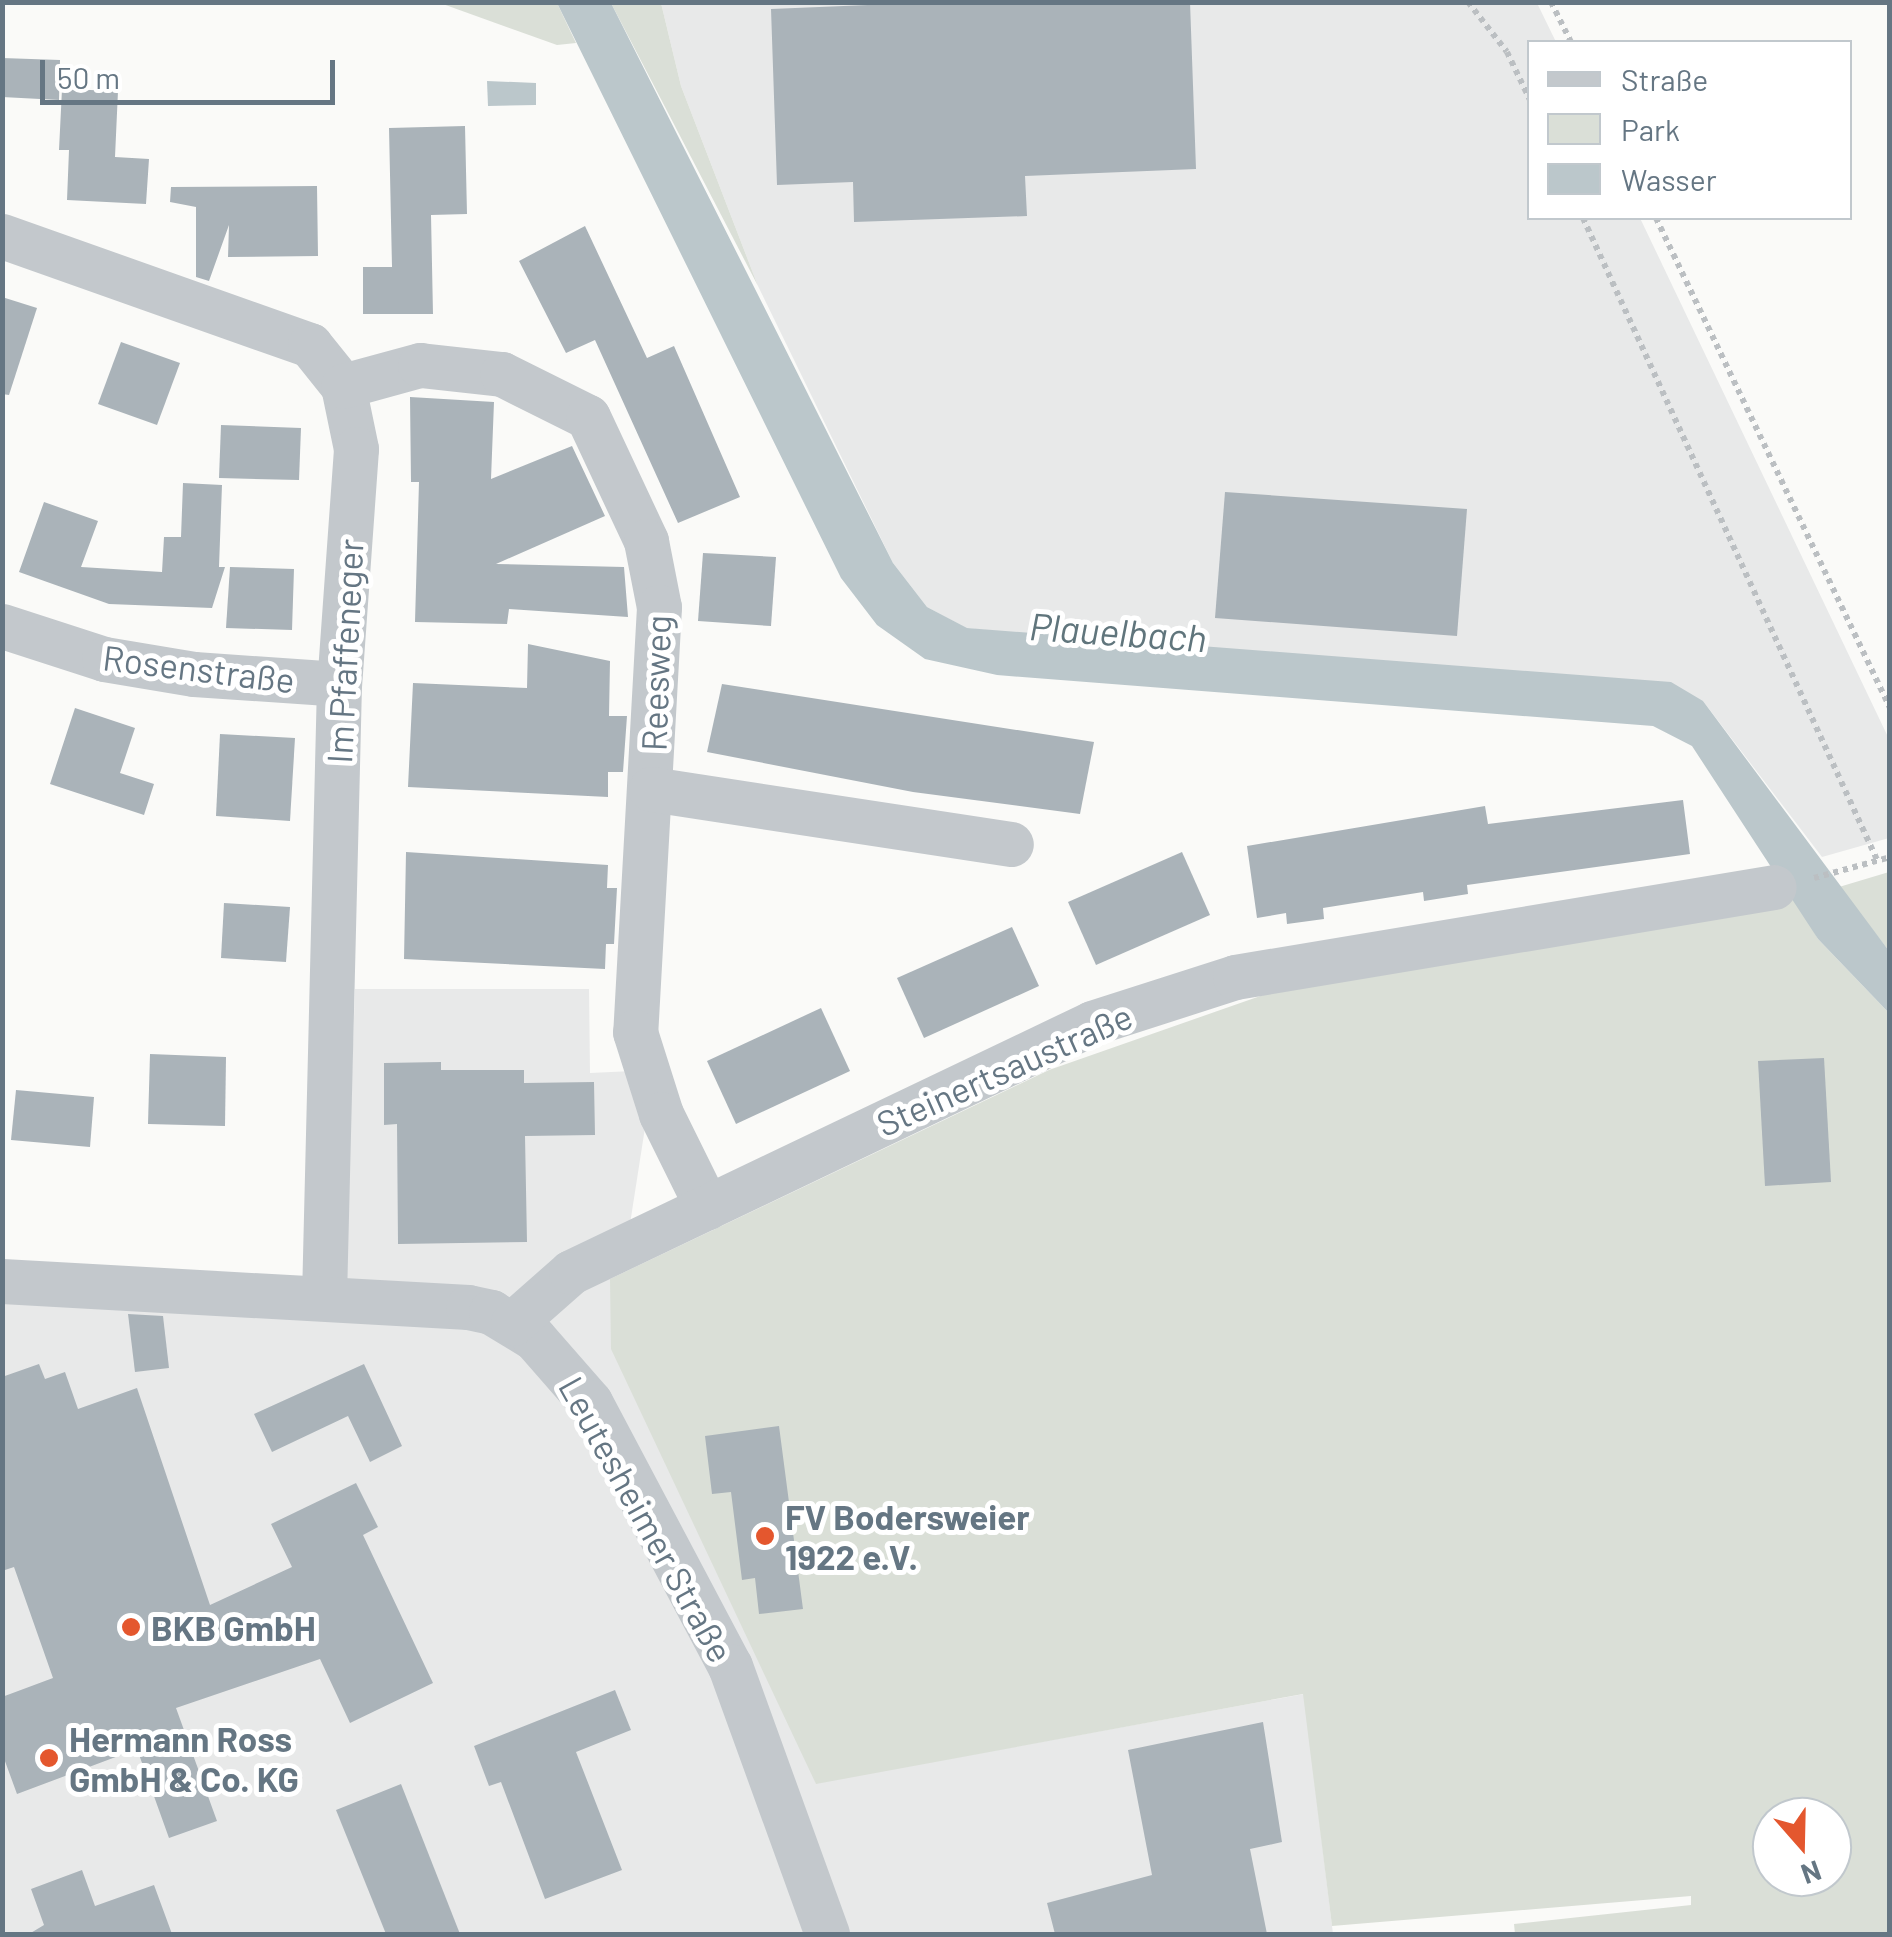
<!DOCTYPE html>
<html>
<head>
<meta charset="utf-8">
<style>
  body { margin:0 }
  #map { position:relative; width:1892px; height:1937px; overflow:hidden; background:#fafaf8; font-family:Barlow,sans-serif }
  div>[style] { position:absolute }
  .built>* { inset:0; background:#e8e9e9 }
  .green>* { inset:0; background:#dadfd7 }
  .water>* { inset:0; background:#bbc7cb }
  .building>* { inset:0; background:#aab3b9 }
  .path>* { height:6px; margin-top:-3px; transform-origin:0; background:repeating-linear-gradient(90deg,#bbbfc2 0 5px,transparent 0 10px) }
  .minor>* { height:45px; margin:-22.5px; padding:0 22.5px; transform-origin:22.5px; border-radius:22.5px; background:#c3c8cc }
  .dots>* { width:28px; height:28px; translate:-50% -50%; box-sizing:border-box; border:5px solid #fff; border-radius:50% }
  span { translate:-50% -50%; white-space:nowrap; text-align:center; line-height:1.15; -webkit-text-stroke:10px #fff; paint-order:stroke }
  .street-label { font-size:35px; color:#657683 }
  .poi-label { font-size:35px; color:#657683; font-weight:700 }
  .left { translate:0 -50%; text-align:left }
  .water-label { font-size:38px; color:#60757c; font-style:italic }
  .frame { position:absolute; inset:0; border:5px solid #657683; pointer-events:none }
  .legend { position:absolute; left:1527px; top:40px; width:325px; height:180px; box-sizing:border-box; background:#fff; border:2px solid #c1c8cd; margin:0; padding:12px 18px; list-style:none; font-size:30px; color:#657683 }
  .legend li { display:flex; align-items:center; gap:20px; height:50px }
  .legend b { width:50px; border:2px solid #c1c8cd }
  .north { position:absolute; left:1752px; top:1797px; width:100px; height:100px; box-sizing:border-box; background:#fff; border:2px solid #c1c8cd; border-radius:50%; rotate:160deg; font-size:28px; font-weight:700; line-height:40px; text-align:center; color:#657683 }
  .north::after { content:''; display:block; margin:auto; width:35px; height:45px; background:#e4572e; clip-path:polygon(50% 0,100% 100%,50% 72%,0 100%) }
  .scale { position:absolute; left:40px; top:60px; width:295px; height:45px; box-sizing:border-box; border:5px solid #657683; border-top:0; padding-left:12px; font-size:30px; line-height:35px; white-space:nowrap; color:#657683; -webkit-text-stroke:8px #fff; paint-order:stroke }
</style>
</head>
<body>
<div id="map">
  <div class="built">
    <div style="clip-path:polygon(661px 3px,1537px 3px,1556px 42px,1530px 42px,1530px 218px,1640px 218px,1889px 739px,1889px 838px,1822px 857px,1703px 701px,966px 628px,927px 607px,893px 563px,758px 286px,681px 86px)"></div>
    <div style="clip-path:polygon(355px 989px,589px 989px,590px 1073px,654px 1070px,630px 1224px,610px 1279px,816px 1783px,1304px 1694px,1333px 1934px,3px 1934px,3px 1289px,344px 1299px)"></div>
  </div>
  <div class="green">
    <div style="clip-path:polygon(440px 3px,557px 3px,576px 43px,557px 45px)"></div>
    <div style="clip-path:polygon(611px 3px,661px 3px,681px 86px,758px 286px)"></div>
    <div style="clip-path:polygon(1889px 872px,1889px 951px,1839px 887px)"></div>
    <div style="clip-path:polygon(evenodd,1796px 899px,1818px 939px,1889px 1013px,1889px 1934px,1515px 1934px,1514px 1924px,1691px 1905px,1691px 1896px,1332px 1926px,1303px 1694px,816px 1784px,611px 1349px,610px 1279px,1049px 1070px,1266px 994px,1796px 899px,1772px 1817px,1832px 1817px,1832px 1877px,1772px 1877px,1772px 1817px)"></div>
  </div>
  <div class="water">
    <div style="clip-path:polygon(557px 3px,611px 3px,893px 563px,927px 607px,967px 628px,1671px 682px,1703px 701px,1889px 951px,1889px 1013px,1818px 939px,1692px 746px,1653px 726px,997px 675px,925px 659px,877px 625px,841px 578px)"></div>
    <div style="clip-path:polygon(487px 81px,536px 83px,536px 105px,488px 106px)"></div>
  </div>
  <div class="building">
    <div style="clip-path:polygon(940px 2px,1190px 2px,1196px 169px,1025px 176px,1027px 216px,854px 222px,853px 182px,777px 185px,771px 9px)"></div>
    <div style="clip-path:polygon(2px 58px,60px 60px,59px 100px,2px 97px)"></div>
    <div style="clip-path:polygon(62px 89px,118px 91px,115px 157px,149px 159px,146px 204px,67px 200px,69px 150px,59px 150px)"></div>
    <div style="clip-path:polygon(465px 126px,467px 214px,431px 215px,433px 314px,363px 314px,363px 267px,392px 267px,389px 128px)"></div>
    <div style="clip-path:polygon(317px 186px,318px 256px,228px 257px,229px 225px,209px 281px,196px 277px,196px 207px,170px 202px,171px 187px)"></div>
    <div style="clip-path:polygon(585px 226px,647px 358px,674px 346px,740px 497px,678px 523px,595px 340px,566px 353px,519px 261px)"></div>
    <div style="clip-path:polygon(2px 297px,37px 308px,9px 395px,2px 394px)"></div>
    <div style="clip-path:polygon(121px 342px,180px 363px,157px 425px,98px 404px)"></div>
    <div style="clip-path:polygon(410px 397px,494px 402px,491px 479px,572px 446px,605px 516px,496px 564px,624px 567px,628px 617px,509px 609px,507px 624px,415px 622px,419px 482px,411px 482px)"></div>
    <div style="clip-path:polygon(221px 425px,301px 428px,299px 480px,219px 478px)"></div>
    <div style="clip-path:polygon(183px 483px,222px 485px,219px 567px,225px 567px,212px 608px,109px 604px,19px 572px,44px 502px,98px 521px,81px 567px,162px 572px,164px 537px,181px 537px)"></div>
    <div style="clip-path:polygon(1225px 492px,1467px 509px,1457px 636px,1215px 618px)"></div>
    <div style="clip-path:polygon(703px 553px,776px 557px,771px 626px,698px 621px)"></div>
    <div style="clip-path:polygon(230px 567px,294px 569px,292px 630px,226px 628px)"></div>
    <div style="clip-path:polygon(528px 644px,610px 661px,609px 716px,627px 716px,623px 772px,608px 772px,608px 797px,408px 787px,413px 683px,527px 688px)"></div>
    <div style="clip-path:polygon(722px 684px,1094px 742px,1080px 814px,913px 792px,707px 752px)"></div>
    <div style="clip-path:polygon(75px 708px,135px 728px,120px 773px,154px 784px,144px 815px,50px 784px)"></div>
    <div style="clip-path:polygon(220px 734px,295px 738px,290px 821px,216px 816px)"></div>
    <div style="clip-path:polygon(1683px 800px,1690px 854px,1467px 885px,1468px 894px,1424px 901px,1423px 892px,1323px 908px,1324px 919px,1287px 924px,1286px 913px,1257px 918px,1247px 846px,1485px 806px,1488px 824px)"></div>
    <div style="clip-path:polygon(406px 852px,608px 865px,607px 888px,617px 888px,614px 944px,606px 944px,605px 969px,404px 959px)"></div>
    <div style="clip-path:polygon(1182px 852px,1210px 915px,1096px 965px,1068px 902px)"></div>
    <div style="clip-path:polygon(224px 903px,290px 907px,286px 962px,221px 958px)"></div>
    <div style="clip-path:polygon(1012px 927px,1039px 986px,924px 1038px,897px 978px)"></div>
    <div style="clip-path:polygon(821px 1008px,850px 1071px,736px 1124px,707px 1061px)"></div>
    <div style="clip-path:polygon(150px 1054px,226px 1057px,225px 1126px,148px 1124px)"></div>
    <div style="clip-path:polygon(1824px 1058px,1831px 1182px,1765px 1186px,1758px 1061px)"></div>
    <div style="clip-path:polygon(441px 1062px,441px 1070px,524px 1070px,524px 1083px,594px 1082px,595px 1135px,525px 1136px,527px 1242px,398px 1244px,397px 1124px,384px 1125px,384px 1063px)"></div>
    <div style="clip-path:polygon(16px 1090px,94px 1097px,90px 1147px,11px 1140px)"></div>
    <div style="clip-path:polygon(128px 1314px,163px 1316px,169px 1368px,135px 1372px)"></div>
    <div style="clip-path:polygon(39px 1364px,45px 1379px,65px 1372px,78px 1409px,137px 1388px,210px 1605px,292px 1567px,271px 1524px,356px 1483px,378px 1527px,363px 1535px,433px 1683px,350px 1723px,320px 1659px,176px 1708px,217px 1821px,169px 1838px,137px 1749px,17px 1794px,2px 1753px,2px 1697px,53px 1678px,14px 1567px,2px 1571px,2px 1377px)"></div>
    <div style="clip-path:polygon(364px 1364px,402px 1446px,370px 1462px,348px 1416px,272px 1452px,254px 1414px)"></div>
    <div style="clip-path:polygon(779px 1426px,803px 1609px,759px 1614px,755px 1578px,742px 1580px,731px 1492px,712px 1494px,705px 1436px)"></div>
    <div style="clip-path:polygon(615px 1690px,631px 1730px,576px 1752px,622px 1870px,545px 1899px,501px 1782px,489px 1786px,474px 1746px)"></div>
    <div style="clip-path:polygon(1263px 1722px,1282px 1842px,1250px 1849px,1267px 1934px,1055px 1934px,1047px 1903px,1152px 1875px,1128px 1750px)"></div>
    <div style="clip-path:polygon(401px 1784px,460px 1934px,386px 1934px,336px 1810px)"></div>
    <div style="clip-path:polygon(82px 1870px,95px 1906px,154px 1885px,172px 1934px,29px 1934px,44px 1925px,31px 1889px)"></div>
  </div>
  <div class="path">
    <div style="left:1468px;top:2px;width:63px;rotate:52deg"></div>
    <div style="left:1507px;top:52px;width:53px;rotate:64.4deg"></div>
    <div style="left:1551px;top:2px;width:45px;rotate:63.4deg"></div>
    <div style="left:1583px;top:218px;width:706px;rotate:65.39deg"></div>
    <div style="left:1656px;top:218px;width:543px;rotate:64.47deg"></div>
    <div style="left:1814px;top:878px;width:79px;rotate:-15.4deg"></div>
  </div>
  <div class="minor">
    <div style="left:2px;top:236px;width:327px;rotate:19.5deg"></div>
    <div style="left:310px;top:345px;width:53px;rotate:51.2deg"></div>
    <div style="left:343px;top:386px;width:64px;rotate:78.3deg"></div>
    <div style="left:356px;top:449px;width:236px;rotate:94.1deg"></div>
    <div style="left:339px;top:684px;width:613px;rotate:91.4deg"></div>
    <div style="left:343px;top:386px;width:80px;rotate:-15.3deg"></div>
    <div style="left:420px;top:365px;width:82px;rotate:6.3deg"></div>
    <div style="left:502px;top:374px;width:96px;rotate:26.6deg"></div>
    <div style="left:588px;top:417px;width:137px;rotate:64.9deg"></div>
    <div style="left:646px;top:541px;width:67px;rotate:78.9deg"></div>
    <div style="left:659px;top:607px;width:426px;rotate:93.2deg"></div>
    <div style="left:635px;top:1032px;width:86px;rotate:72.4deg"></div>
    <div style="left:661px;top:1114px;width:104px;rotate:63.7deg"></div>
    <div style="left:2px;top:626px;width:107px;rotate:17.9deg"></div>
    <div style="left:104px;top:659px;width:91px;rotate:9.5deg"></div>
    <div style="left:194px;top:674px;width:145px;rotate:3.9deg"></div>
    <div style="left:651px;top:789px;width:364px;rotate:8.7deg"></div>
    <div style="left:2px;top:1281px;width:467px;rotate:3.2deg"></div>
    <div style="left:468px;top:1307px;width:24px;rotate:12deg"></div>
    <div style="left:491px;top:1312px;width:50px;rotate:31.2deg"></div>
    <div style="left:534px;top:1338px;width:85px;rotate:48.8deg"></div>
    <div style="left:590px;top:1402px;width:299px;rotate:62.1deg"></div>
    <div style="left:730px;top:1666px;width:285px;rotate:70.1deg"></div>
    <div style="left:513px;top:1323px;width:77px;rotate:-41.3deg"></div>
    <div style="left:571px;top:1272px;width:577px;rotate:-25.54deg"></div>
    <div style="left:1092px;top:1023px;width:150px;rotate:-17.8deg"></div>
    <div style="left:1235px;top:977px;width:546px;rotate:-9.48deg"></div>
  </div>
  <div class="dots">
    <div style="left:765px;top:1536px;background:#e4572e"></div>
    <div style="left:131px;top:1627px;background:#e4572e"></div>
    <div style="left:49px;top:1758px;background:#e4572e"></div>
  </div>
  <div class="street-label">
    <span style="left:344px;top:651px;rotate:-87deg">Im Pfaffeneger</span>
    <span style="left:199px;top:668px;rotate:7deg">Rosenstraße</span>
    <span style="left:655px;top:683px;rotate:-88deg">Reesweg</span>
    <span style="left:1004px;top:1069px;rotate:-24deg">Steinertsaustraße</span>
    <span style="left:647px;top:1519px;rotate:61deg">Leutesheimer Straße</span>
  </div>
  <div class="poi-label">
    <span class="left" style="left:785px;top:1536px">FV Bodersweier<br>1922 e.V.</span>
    <span class="left" style="left:151px;top:1627px">BKB GmbH</span>
    <span class="left" style="left:69px;top:1758px">Hermann Ross<br>GmbH &amp; Co. KG</span>
  </div>
  <div class="water-label">
    <span style="left:1118px;top:632px;rotate:4deg">Plauelbach</span>
  </div>
  <div class="frame"></div>
  <ul class="legend">
  <li><b style="height:12px;background:#c3c8cc"></b>Straße</li>
  <li><b style="height:28px;background:#dadfd7"></b>Park</li>
  <li><b style="height:28px;background:#bbc7cb"></b>Wasser</li>
  </ul>
  <div class="north">N</div>
  <div class="scale">50 m</div>
</div>
</body>
</html>
